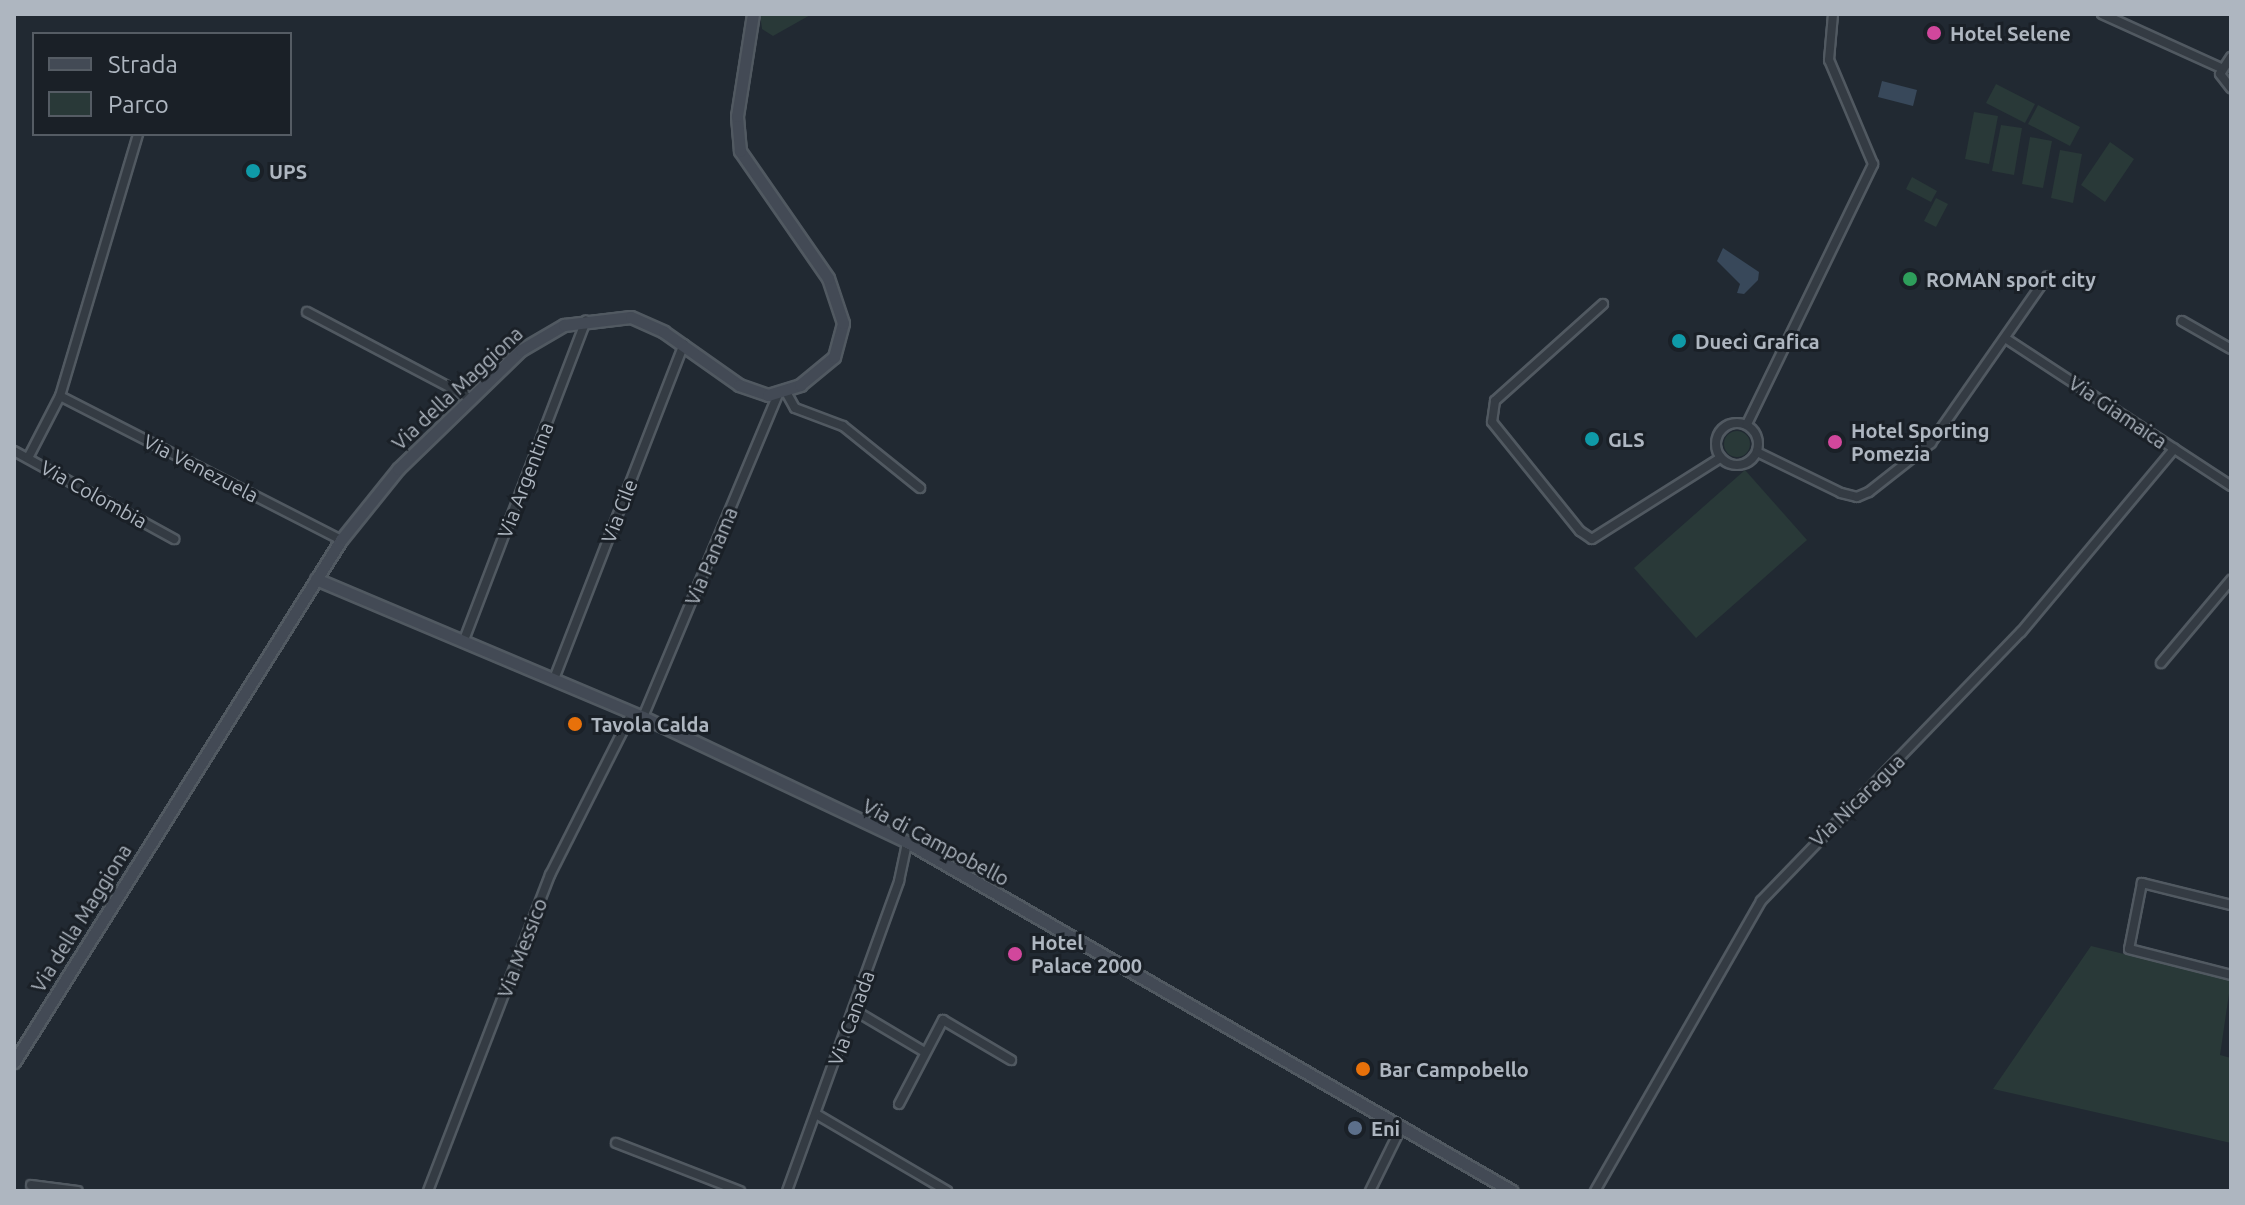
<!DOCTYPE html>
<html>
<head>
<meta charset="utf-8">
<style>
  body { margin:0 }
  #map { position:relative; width:2245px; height:1205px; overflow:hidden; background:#212932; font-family:Ubuntu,sans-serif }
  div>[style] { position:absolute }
  .green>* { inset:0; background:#293938 }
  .round { border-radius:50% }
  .water>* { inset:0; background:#38485a }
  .roads { filter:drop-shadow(2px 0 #515961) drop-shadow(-2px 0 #515961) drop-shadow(0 2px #515961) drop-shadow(0 -2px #515961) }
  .street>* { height:8px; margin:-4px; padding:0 4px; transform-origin:4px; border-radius:4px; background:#343b43 }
  .street>.ring { margin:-4px; padding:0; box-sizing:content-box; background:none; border:8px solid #343b43; border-radius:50% }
  .secondary>* { height:11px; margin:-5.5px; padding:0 5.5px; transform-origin:5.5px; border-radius:5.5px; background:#434a55 }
  .dots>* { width:22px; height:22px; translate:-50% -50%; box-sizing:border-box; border:4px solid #1a2027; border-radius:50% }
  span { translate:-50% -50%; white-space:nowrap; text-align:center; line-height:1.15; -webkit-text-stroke:6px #1a2027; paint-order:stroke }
  .poi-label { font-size:20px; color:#aeb6c0; font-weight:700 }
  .left { translate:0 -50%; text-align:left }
  .street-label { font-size:20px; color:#aeb6c0 }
  .frame { position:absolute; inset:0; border:16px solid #aeb6c0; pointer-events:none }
  .legend { position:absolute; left:32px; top:32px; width:260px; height:104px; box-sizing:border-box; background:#1a2027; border:2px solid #555c64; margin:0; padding:10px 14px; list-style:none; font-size:24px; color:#aeb6c0 }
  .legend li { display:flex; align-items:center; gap:16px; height:40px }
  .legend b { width:40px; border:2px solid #555c64 }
</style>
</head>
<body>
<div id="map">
  <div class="green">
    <div style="clip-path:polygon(760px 14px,812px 14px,773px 36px,762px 29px)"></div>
    <div style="clip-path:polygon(1996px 84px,2035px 104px,2025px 123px,1986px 103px)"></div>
    <div style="clip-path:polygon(2038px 105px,2080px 127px,2070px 146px,2028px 124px)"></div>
    <div style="clip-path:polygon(1974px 112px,1998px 116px,1989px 164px,1965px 159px)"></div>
    <div style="clip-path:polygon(2001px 125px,2022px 128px,2014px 175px,1992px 171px)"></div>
    <div style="clip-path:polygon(2030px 137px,2052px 141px,2043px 188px,2022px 184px)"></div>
    <div style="clip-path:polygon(2110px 142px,2134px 159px,2105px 202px,2081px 185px)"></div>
    <div style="clip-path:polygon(2060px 150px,2082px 154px,2073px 203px,2051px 198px)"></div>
    <div style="clip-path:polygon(1912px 177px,1937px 191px,1931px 202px,1906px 189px)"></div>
    <div style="clip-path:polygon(1936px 198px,1948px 204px,1936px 227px,1924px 221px)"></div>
    <div class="round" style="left:1724px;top:431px;width:26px;height:26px"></div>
    <div style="clip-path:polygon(1745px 470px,1807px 540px,1696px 638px,1634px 568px)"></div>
    <div style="clip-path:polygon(2091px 946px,2231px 980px,2220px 1055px,2231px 1058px,2231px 1143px,1993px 1089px)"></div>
  </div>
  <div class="water">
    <div style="clip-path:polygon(1882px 81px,1917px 90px,1913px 106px,1878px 97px)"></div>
    <div style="clip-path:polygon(1723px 248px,1759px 272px,1758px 280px,1744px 294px,1737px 293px,1740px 284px,1717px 261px)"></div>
  </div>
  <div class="roads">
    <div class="street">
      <div style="left:2102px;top:14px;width:131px;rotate:24.4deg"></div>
      <div style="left:2231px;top:57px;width:20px;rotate:123deg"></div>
      <div style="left:2220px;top:74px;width:18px;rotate:52deg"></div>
      <div style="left:1603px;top:304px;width:145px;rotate:138.1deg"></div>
      <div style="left:1495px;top:401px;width:21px;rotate:98deg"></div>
      <div style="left:1492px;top:422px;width:140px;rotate:51.1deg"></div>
      <div style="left:1580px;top:531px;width:14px;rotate:34deg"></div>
      <div style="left:1592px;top:539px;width:151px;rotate:-32.3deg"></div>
      <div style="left:307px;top:312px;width:184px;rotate:27.8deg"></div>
      <div style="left:2182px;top:321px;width:56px;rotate:29.7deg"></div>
      <div style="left:2005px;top:338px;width:270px;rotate:33.2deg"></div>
      <div style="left:786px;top:392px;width:18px;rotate:61deg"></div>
      <div style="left:795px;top:408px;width:51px;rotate:20.6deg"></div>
      <div style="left:843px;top:426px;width:99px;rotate:38.8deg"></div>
      <div style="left:60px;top:396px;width:316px;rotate:27.1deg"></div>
      <div class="ring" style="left:1716px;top:423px;width:34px;height:34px"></div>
      <div style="left:1747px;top:424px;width:289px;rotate:-64.1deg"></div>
      <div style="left:1873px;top:164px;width:113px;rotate:-112.9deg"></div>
      <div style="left:1829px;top:60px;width:46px;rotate:-85deg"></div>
      <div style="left:14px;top:451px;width:183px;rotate:28.8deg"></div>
      <div style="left:1757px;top:452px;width:93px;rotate:26deg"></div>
      <div style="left:1841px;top:493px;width:16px;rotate:14deg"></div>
      <div style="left:1857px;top:497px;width:13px;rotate:-23deg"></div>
      <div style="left:1869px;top:492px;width:79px;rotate:-38.3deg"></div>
      <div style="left:1931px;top:443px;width:203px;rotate:-55.1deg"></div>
      <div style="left:28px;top:458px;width:70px;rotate:-62.7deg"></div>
      <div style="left:60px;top:396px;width:273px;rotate:-73.4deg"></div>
      <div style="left:464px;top:640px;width:342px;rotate:-69.1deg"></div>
      <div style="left:2161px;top:663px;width:109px;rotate:-49.9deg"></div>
      <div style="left:554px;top:679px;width:359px;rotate:-68.8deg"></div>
      <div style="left:643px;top:717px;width:350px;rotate:-67.3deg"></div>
      <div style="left:2231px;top:905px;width:92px;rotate:-166.1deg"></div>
      <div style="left:2142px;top:883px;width:67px;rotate:101.1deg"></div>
      <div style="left:2129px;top:949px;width:105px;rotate:14.3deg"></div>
      <div style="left:854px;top:1010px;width:80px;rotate:30.7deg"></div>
      <div style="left:899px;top:1104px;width:95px;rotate:-62.4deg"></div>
      <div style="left:943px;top:1020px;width:79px;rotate:30.5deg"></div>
      <div style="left:816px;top:1114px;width:152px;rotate:30.4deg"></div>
      <div style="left:616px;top:1143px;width:133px;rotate:21.2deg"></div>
      <div style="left:31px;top:1185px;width:47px;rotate:7.3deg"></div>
      <div style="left:428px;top:1191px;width:339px;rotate:-68.9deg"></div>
      <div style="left:550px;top:875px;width:182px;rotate:-63.2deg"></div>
      <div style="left:787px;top:1191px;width:330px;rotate:-70.1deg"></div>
      <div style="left:899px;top:881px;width:40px;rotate:-78deg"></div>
      <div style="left:1370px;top:1191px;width:70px;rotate:-63.8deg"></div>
      <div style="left:1595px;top:1191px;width:334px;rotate:-60.2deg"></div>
      <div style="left:1761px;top:901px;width:374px;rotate:-46deg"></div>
      <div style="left:2021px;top:632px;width:239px;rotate:-50.1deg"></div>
    </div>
    <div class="secondary">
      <div style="left:316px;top:579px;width:355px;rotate:22.9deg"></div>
      <div style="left:643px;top:717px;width:292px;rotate:25.3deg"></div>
      <div style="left:907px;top:842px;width:698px;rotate:29.98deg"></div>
      <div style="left:14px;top:1062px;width:616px;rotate:-57.94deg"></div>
      <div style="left:341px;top:540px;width:91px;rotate:-51.2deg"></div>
      <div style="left:398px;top:469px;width:171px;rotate:-44.1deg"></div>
      <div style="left:521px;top:350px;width:50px;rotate:-30.2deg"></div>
      <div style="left:564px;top:325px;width:67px;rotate:-6.8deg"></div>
      <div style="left:631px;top:317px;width:36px;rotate:24deg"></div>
      <div style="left:664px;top:332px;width:92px;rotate:35.2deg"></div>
      <div style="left:739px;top:385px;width:31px;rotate:19deg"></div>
      <div style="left:768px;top:395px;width:34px;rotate:-17deg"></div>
      <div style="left:800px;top:385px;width:44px;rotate:-39.5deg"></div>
      <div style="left:834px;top:357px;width:35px;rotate:-75deg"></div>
      <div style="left:843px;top:323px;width:47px;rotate:-108.4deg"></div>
      <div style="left:828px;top:278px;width:155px;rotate:-124.7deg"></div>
      <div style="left:740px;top:151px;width:35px;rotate:-95deg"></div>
      <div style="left:737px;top:116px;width:103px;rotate:-81.1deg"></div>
    </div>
  </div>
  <div class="dots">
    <div style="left:1934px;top:33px;background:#d1479c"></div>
    <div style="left:253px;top:171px;background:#0f9aa8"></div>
    <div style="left:1910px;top:279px;background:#2e9e5b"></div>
    <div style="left:1679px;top:341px;background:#0f9aa8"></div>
    <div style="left:1592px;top:439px;background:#0f9aa8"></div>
    <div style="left:1835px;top:442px;background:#d1479c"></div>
    <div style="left:575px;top:724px;background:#e8710a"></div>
    <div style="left:1015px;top:954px;background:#d1479c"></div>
    <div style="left:1363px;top:1069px;background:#e8710a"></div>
    <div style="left:1355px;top:1128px;background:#5c6f8a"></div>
  </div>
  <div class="poi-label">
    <span class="left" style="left:1950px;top:33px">Hotel Selene</span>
    <span class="left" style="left:269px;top:171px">UPS</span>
    <span class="left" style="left:1926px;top:279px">ROMAN sport city</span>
    <span class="left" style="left:1695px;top:341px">Duecì Grafica</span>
    <span class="left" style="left:1851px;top:442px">Hotel Sporting<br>Pomezia</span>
    <span class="left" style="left:1608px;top:439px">GLS</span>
    <span class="left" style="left:591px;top:724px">Tavola Calda</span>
    <span class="left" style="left:1031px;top:954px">Hotel<br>Palace 2000</span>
    <span class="left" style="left:1379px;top:1069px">Bar Campobello</span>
    <span class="left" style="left:1371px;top:1128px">Eni</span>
  </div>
  <div class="street-label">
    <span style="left:457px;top:388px;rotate:-43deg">Via della Maggiona</span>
    <span style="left:2118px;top:412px;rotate:34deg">Via Giamaica</span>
    <span style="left:201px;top:468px;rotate:27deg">Via Venezuela</span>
    <span style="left:525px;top:480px;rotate:-69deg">Via Argentina</span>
    <span style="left:94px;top:494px;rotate:29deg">Via Colombia</span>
    <span style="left:619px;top:511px;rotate:-69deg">Via Cile</span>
    <span style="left:711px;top:556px;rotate:-67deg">Via Panama</span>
    <span style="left:1857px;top:800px;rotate:-44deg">Via Nicaragua</span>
    <span style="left:936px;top:842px;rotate:28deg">Via di Campobello</span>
    <span style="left:81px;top:918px;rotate:-58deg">Via della Maggiona</span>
    <span style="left:522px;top:948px;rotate:-69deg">Via Messico</span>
    <span style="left:851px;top:1018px;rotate:-70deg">Via Canada</span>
  </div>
  <div class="frame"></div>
  <ul class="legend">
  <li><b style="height:10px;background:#434a55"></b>Strada</li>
  <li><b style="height:22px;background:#293938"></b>Parco</li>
  </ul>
</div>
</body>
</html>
